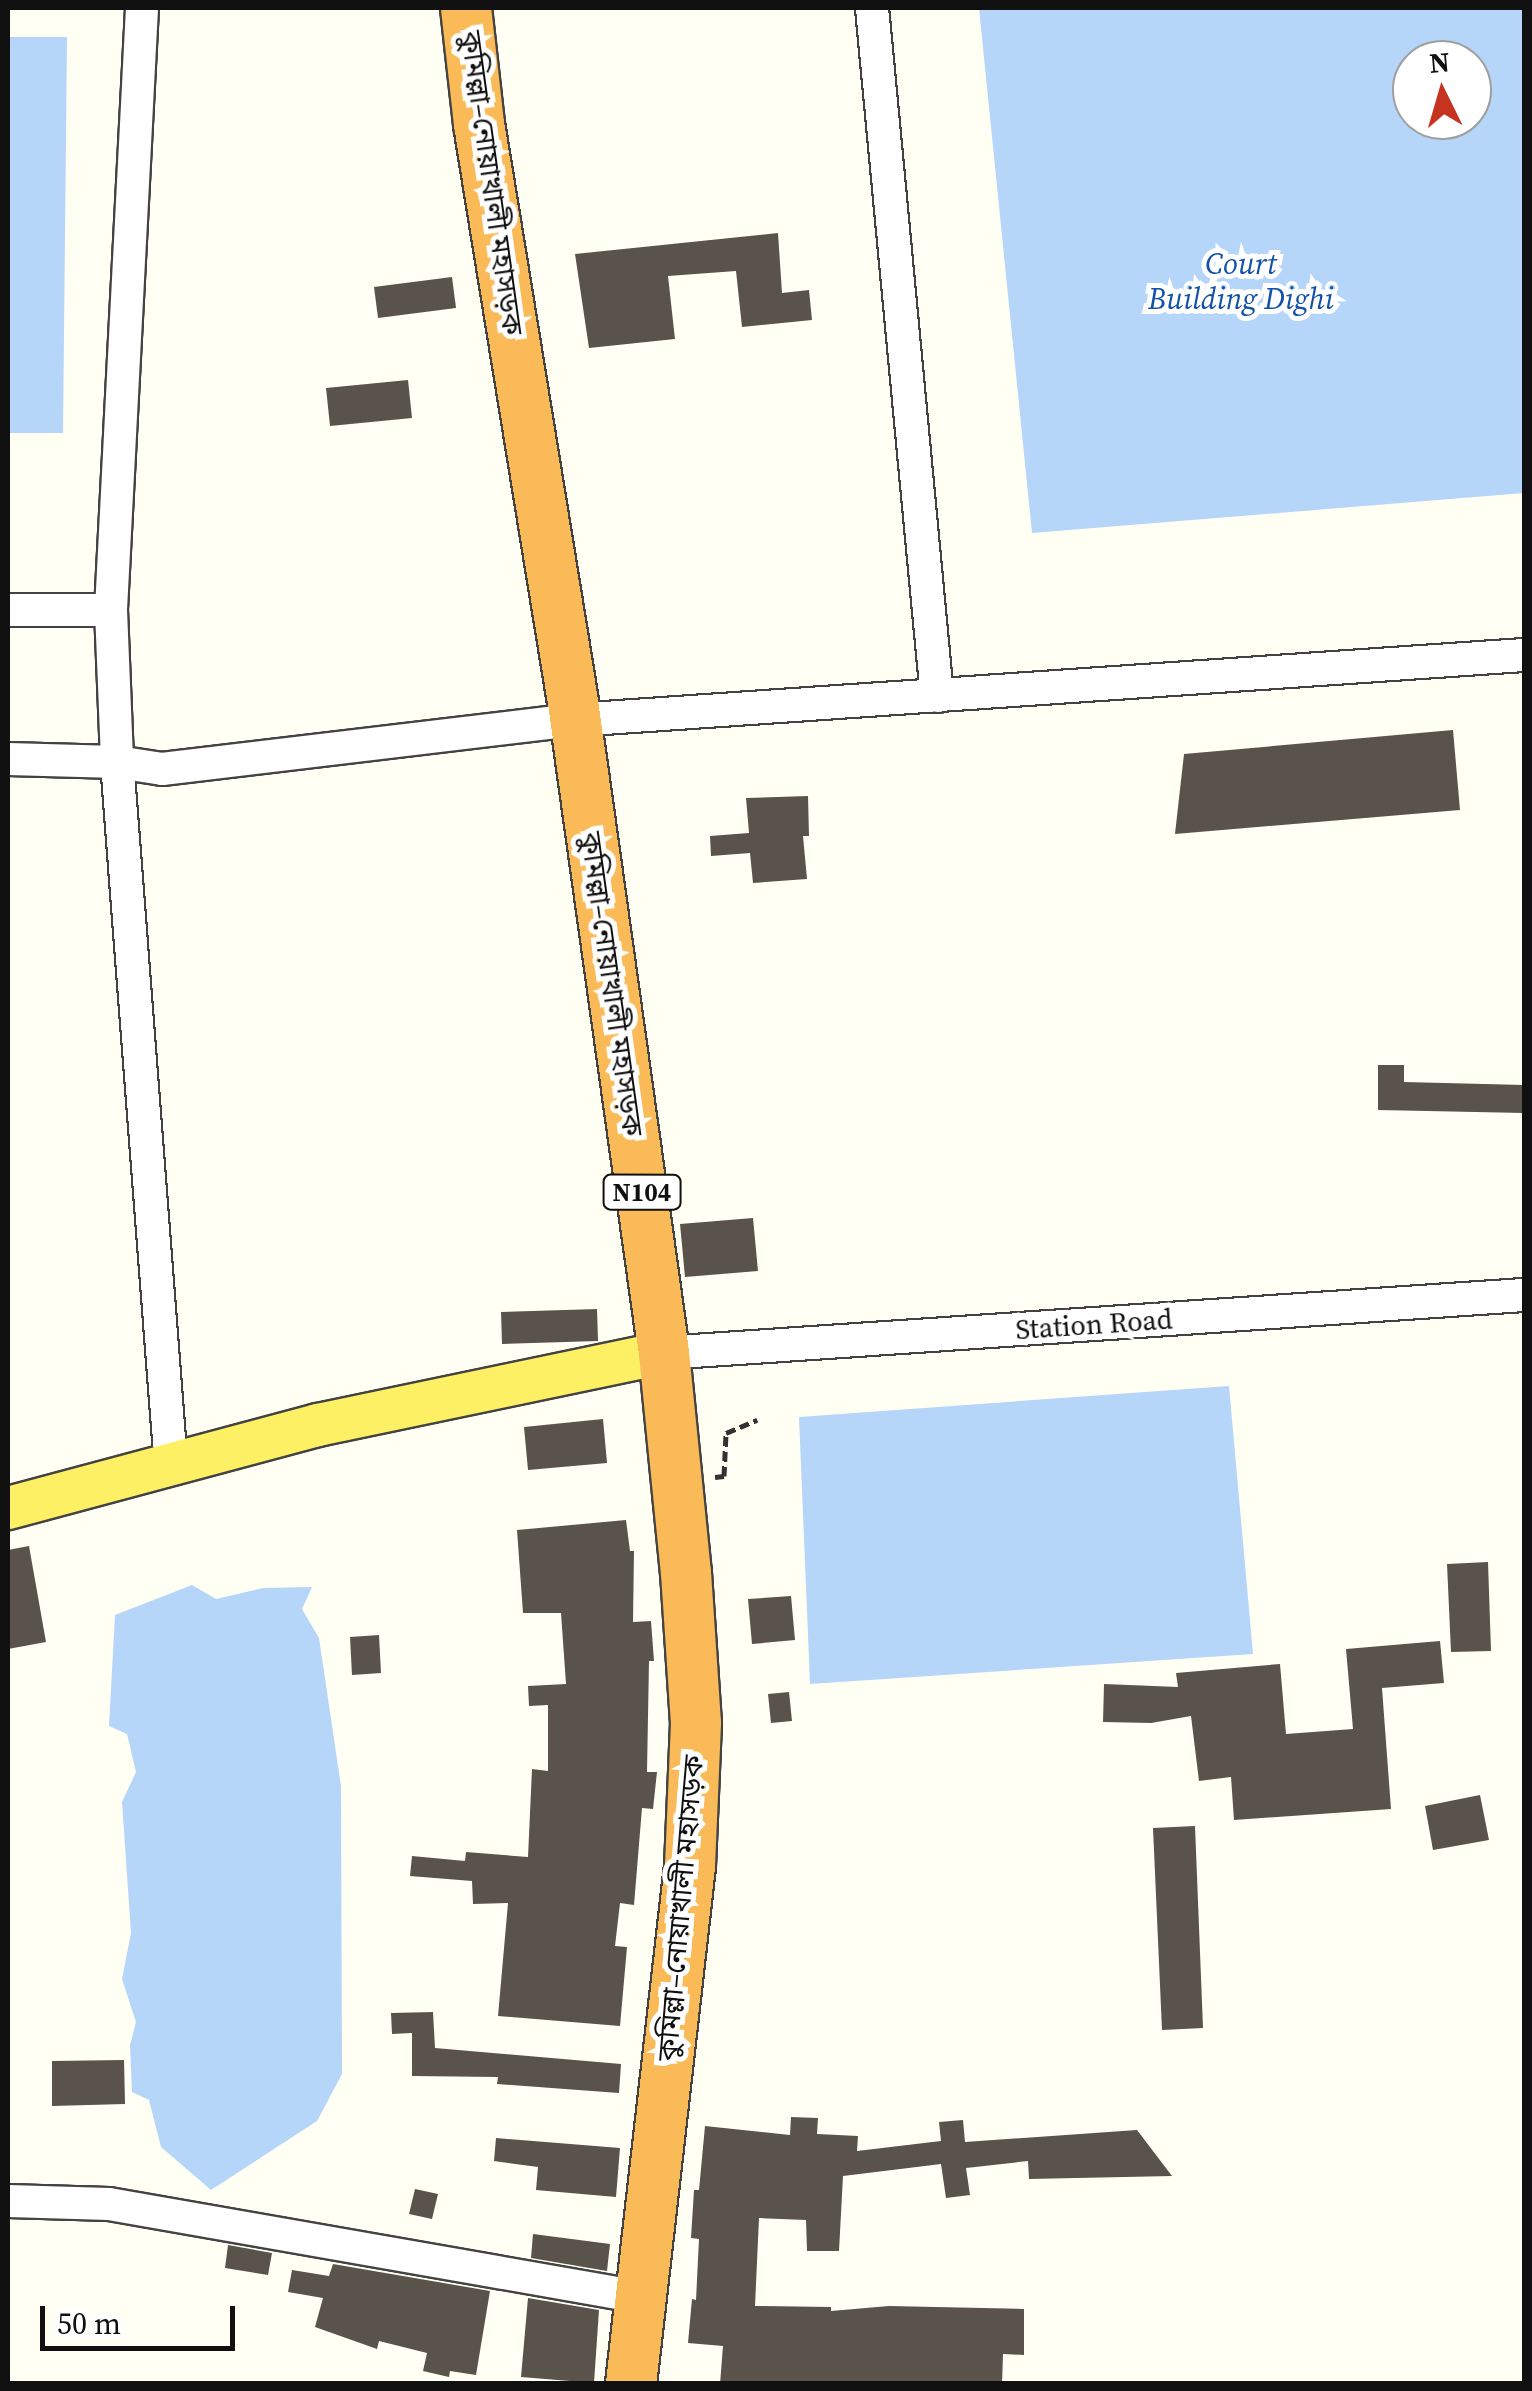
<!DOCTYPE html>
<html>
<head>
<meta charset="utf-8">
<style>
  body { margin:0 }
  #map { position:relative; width:1532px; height:2391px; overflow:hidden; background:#fffff3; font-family:"Source Serif 4","Noto Sans Bengali",serif }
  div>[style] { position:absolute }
  .water>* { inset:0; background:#b5d5f9 }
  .building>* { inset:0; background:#59534c }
  .path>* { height:5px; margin-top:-2.5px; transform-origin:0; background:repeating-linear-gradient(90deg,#323232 0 10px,transparent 0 15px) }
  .roads { filter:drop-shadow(2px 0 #434343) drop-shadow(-2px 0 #434343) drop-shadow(0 2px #434343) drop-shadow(0 -2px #434343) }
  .minor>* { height:32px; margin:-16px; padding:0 16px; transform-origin:16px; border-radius:16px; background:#fff }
  .major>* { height:42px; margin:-21px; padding:0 21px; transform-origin:21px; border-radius:21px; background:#fdf065 }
  .highway>* { height:50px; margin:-25px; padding:0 25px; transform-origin:25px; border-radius:25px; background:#f9ba57 }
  span { translate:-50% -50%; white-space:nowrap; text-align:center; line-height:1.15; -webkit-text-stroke:10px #fff; paint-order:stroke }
  .shield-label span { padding:2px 8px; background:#fff; border:2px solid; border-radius:8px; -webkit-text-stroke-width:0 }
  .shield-label { font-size:25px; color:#101010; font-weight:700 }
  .street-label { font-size:28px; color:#101010 }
  .water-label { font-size:30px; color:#1350a8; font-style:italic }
  .frame { position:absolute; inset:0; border:10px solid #101010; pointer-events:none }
  .north { position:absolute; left:1392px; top:40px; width:100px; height:100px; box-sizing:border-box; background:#fff; border:2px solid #9f9f9f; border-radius:50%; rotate:355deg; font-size:28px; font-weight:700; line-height:40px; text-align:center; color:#101010 }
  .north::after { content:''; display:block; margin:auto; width:35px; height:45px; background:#c73321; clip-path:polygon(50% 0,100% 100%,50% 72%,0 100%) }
  .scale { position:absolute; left:40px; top:2306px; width:195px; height:45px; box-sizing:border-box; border:5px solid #101010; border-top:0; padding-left:12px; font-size:30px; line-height:35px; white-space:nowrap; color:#101010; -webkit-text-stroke:8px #fff; paint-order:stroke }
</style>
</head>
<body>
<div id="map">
  <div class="water">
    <div style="clip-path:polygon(evenodd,979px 8px,1524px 8px,1524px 493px,1032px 533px,979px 8px,1412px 60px,1472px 60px,1472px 120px,1412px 120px,1412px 60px)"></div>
    <div style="clip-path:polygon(8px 37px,67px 37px,63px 433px,8px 433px)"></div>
    <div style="clip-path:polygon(1229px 1386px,1253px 1654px,810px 1684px,799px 1417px)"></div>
    <div style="clip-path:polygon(192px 1585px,216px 1599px,263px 1588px,312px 1587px,302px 1609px,319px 1638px,341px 1786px,342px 2074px,317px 2121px,211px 2190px,161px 2147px,149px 2100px,132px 2092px,130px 2045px,136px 2022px,122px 1979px,131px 1933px,122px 1802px,136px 1772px,127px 1734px,109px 1726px,115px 1615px)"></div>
  </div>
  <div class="building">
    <div style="clip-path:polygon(778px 233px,782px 293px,809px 290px,812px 320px,742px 327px,736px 271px,668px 276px,675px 339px,589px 348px,575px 254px)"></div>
    <div style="clip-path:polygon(452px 277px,456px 308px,378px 318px,374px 287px)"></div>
    <div style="clip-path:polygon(408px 380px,412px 418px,330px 426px,326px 388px)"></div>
    <div style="clip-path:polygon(1453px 730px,1460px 810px,1175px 834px,1184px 754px)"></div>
    <div style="clip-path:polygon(808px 796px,809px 836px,803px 836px,807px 879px,753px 883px,750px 853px,711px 856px,710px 836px,749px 833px,746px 798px)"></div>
    <div style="clip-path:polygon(1378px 1065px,1404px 1065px,1404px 1082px,1524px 1085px,1524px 1113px,1378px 1110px)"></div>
    <div style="clip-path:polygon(753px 1218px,758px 1271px,685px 1277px,680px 1224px)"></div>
    <div style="clip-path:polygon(597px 1309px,598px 1341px,502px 1344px,501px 1312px)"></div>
    <div style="clip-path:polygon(603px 1419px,607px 1463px,528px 1470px,524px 1427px)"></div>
    <div style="clip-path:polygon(626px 1520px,630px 1551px,634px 1551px,633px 1622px,651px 1621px,654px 1661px,649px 1661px,647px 1772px,657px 1772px,653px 1809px,642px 1808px,634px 1905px,620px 1903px,615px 1946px,627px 1947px,620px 2026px,498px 2016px,508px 1903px,473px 1904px,472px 1881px,410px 1876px,412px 1856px,465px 1861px,466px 1852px,528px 1857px,532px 1769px,548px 1771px,548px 1705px,529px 1706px,528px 1686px,566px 1684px,561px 1613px,523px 1613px,517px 1530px)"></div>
    <div style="clip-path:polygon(29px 1546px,46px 1642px,8px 1649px,8px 1550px)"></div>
    <div style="clip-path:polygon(1488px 1562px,1491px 1651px,1451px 1652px,1447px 1564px)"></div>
    <div style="clip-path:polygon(791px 1596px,795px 1640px,752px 1644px,748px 1599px)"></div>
    <div style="clip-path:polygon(379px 1635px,381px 1673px,352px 1675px,350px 1637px)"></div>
    <div style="clip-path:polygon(1440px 1641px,1444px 1683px,1382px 1688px,1391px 1809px,1234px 1820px,1231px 1777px,1199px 1781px,1191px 1716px,1151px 1723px,1103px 1722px,1104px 1684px,1178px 1687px,1176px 1673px,1280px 1664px,1286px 1734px,1353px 1729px,1346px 1649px)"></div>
    <div style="clip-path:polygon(789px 1692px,792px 1721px,771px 1723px,768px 1694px)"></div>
    <div style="clip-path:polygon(1480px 1795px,1489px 1840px,1433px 1850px,1425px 1806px)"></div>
    <div style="clip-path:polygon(1195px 1826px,1203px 2028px,1162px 2030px,1153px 1828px)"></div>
    <div style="clip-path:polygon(433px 2012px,435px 2048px,621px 2064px,619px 2093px,497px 2084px,498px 2077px,412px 2076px,412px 2033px,392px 2034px,391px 2013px)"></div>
    <div style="clip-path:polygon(124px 2060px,125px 2104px,52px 2106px,52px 2061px)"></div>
    <div style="clip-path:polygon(791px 2117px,818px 2118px,817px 2134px,858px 2136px,857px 2151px,941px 2141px,939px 2122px,963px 2120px,965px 2142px,1137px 2130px,1172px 2176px,1029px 2179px,1028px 2161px,966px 2168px,970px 2195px,946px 2198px,941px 2164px,843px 2176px,839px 2251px,807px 2251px,806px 2220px,759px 2218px,755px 2306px,831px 2307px,831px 2311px,889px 2306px,1024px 2309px,1024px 2355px,1003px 2354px,1002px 2384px,720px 2384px,723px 2346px,688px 2343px,692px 2299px,696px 2300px,699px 2239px,691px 2238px,694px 2190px,699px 2190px,705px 2126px,790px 2135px)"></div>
    <div style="clip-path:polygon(496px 2138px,620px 2148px,616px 2197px,536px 2190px,538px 2167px,494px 2161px)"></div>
    <div style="clip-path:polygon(415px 2189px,438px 2194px,432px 2219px,409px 2214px)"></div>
    <div style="clip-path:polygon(533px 2234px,610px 2244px,607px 2271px,531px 2258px)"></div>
    <div style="clip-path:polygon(228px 2245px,272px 2253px,268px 2275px,225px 2268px)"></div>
    <div style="clip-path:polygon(333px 2264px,490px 2291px,476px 2375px,450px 2371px,449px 2377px,423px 2371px,427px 2353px,379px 2341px,377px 2349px,315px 2327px,323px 2298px,288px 2292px,292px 2270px,329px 2276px)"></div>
    <div style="clip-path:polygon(528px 2298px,599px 2310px,594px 2383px,521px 2377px)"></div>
  </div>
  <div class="path">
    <div style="left:715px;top:1477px;width:9px;rotate:-6deg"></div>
    <div style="left:724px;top:1476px;width:43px;rotate:-87.3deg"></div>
    <div style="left:726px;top:1433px;width:34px;rotate:-23deg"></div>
  </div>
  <div class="roads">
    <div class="minor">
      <div style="left:142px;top:8px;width:603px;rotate:92.95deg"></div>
      <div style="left:111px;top:610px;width:152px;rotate:87.7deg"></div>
      <div style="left:117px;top:762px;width:46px;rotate:8.8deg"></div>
      <div style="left:162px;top:769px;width:416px;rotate:-6.8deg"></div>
      <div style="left:575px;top:720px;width:951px;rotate:-3.92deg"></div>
      <div style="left:872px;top:8px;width:691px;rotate:84.6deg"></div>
      <div style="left:8px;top:610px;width:103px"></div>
      <div style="left:8px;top:759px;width:109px;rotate:1.6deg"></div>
      <div style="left:117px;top:762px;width:705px;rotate:85.61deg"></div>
      <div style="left:664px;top:1353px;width:862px;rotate:-3.86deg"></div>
      <div style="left:8px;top:2201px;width:101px;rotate:1.7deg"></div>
      <div style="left:109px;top:2204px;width:539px;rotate:9.93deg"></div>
    </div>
    <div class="major">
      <div style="left:8px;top:1508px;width:321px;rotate:-15deg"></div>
      <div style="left:318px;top:1425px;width:353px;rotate:-11.8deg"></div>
    </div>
    <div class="highway">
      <div style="left:466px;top:8px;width:117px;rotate:83.6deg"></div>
      <div style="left:479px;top:124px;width:586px;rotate:80.76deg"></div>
      <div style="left:573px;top:702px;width:657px;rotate:82.04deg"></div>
      <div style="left:664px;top:1353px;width:221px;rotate:84.3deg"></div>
      <div style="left:686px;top:1573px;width:150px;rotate:86.2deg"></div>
      <div style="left:696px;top:1723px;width:143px;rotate:92.4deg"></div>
      <div style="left:690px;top:1866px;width:521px;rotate:96.5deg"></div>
    </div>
  </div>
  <div class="shield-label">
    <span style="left:642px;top:1192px">N104</span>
  </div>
  <div class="street-label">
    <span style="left:492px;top:183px;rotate:82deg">কুমিল্লা–নোয়াখালী মহাসড়ক</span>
    <span style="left:612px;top:984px;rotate:82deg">কুমিল্লা–নোয়াখালী মহাসড়ক</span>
    <span style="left:1094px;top:1324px;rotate:-4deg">Station Road</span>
    <span style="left:680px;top:1908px;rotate:-85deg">কুমিল্লা–নোয়াখালী মহাসড়ক</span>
  </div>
  <div class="water-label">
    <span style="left:1241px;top:281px">Court<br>Building Dighi</span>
  </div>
  <div class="frame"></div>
  <div class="north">N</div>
  <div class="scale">50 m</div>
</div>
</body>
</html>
